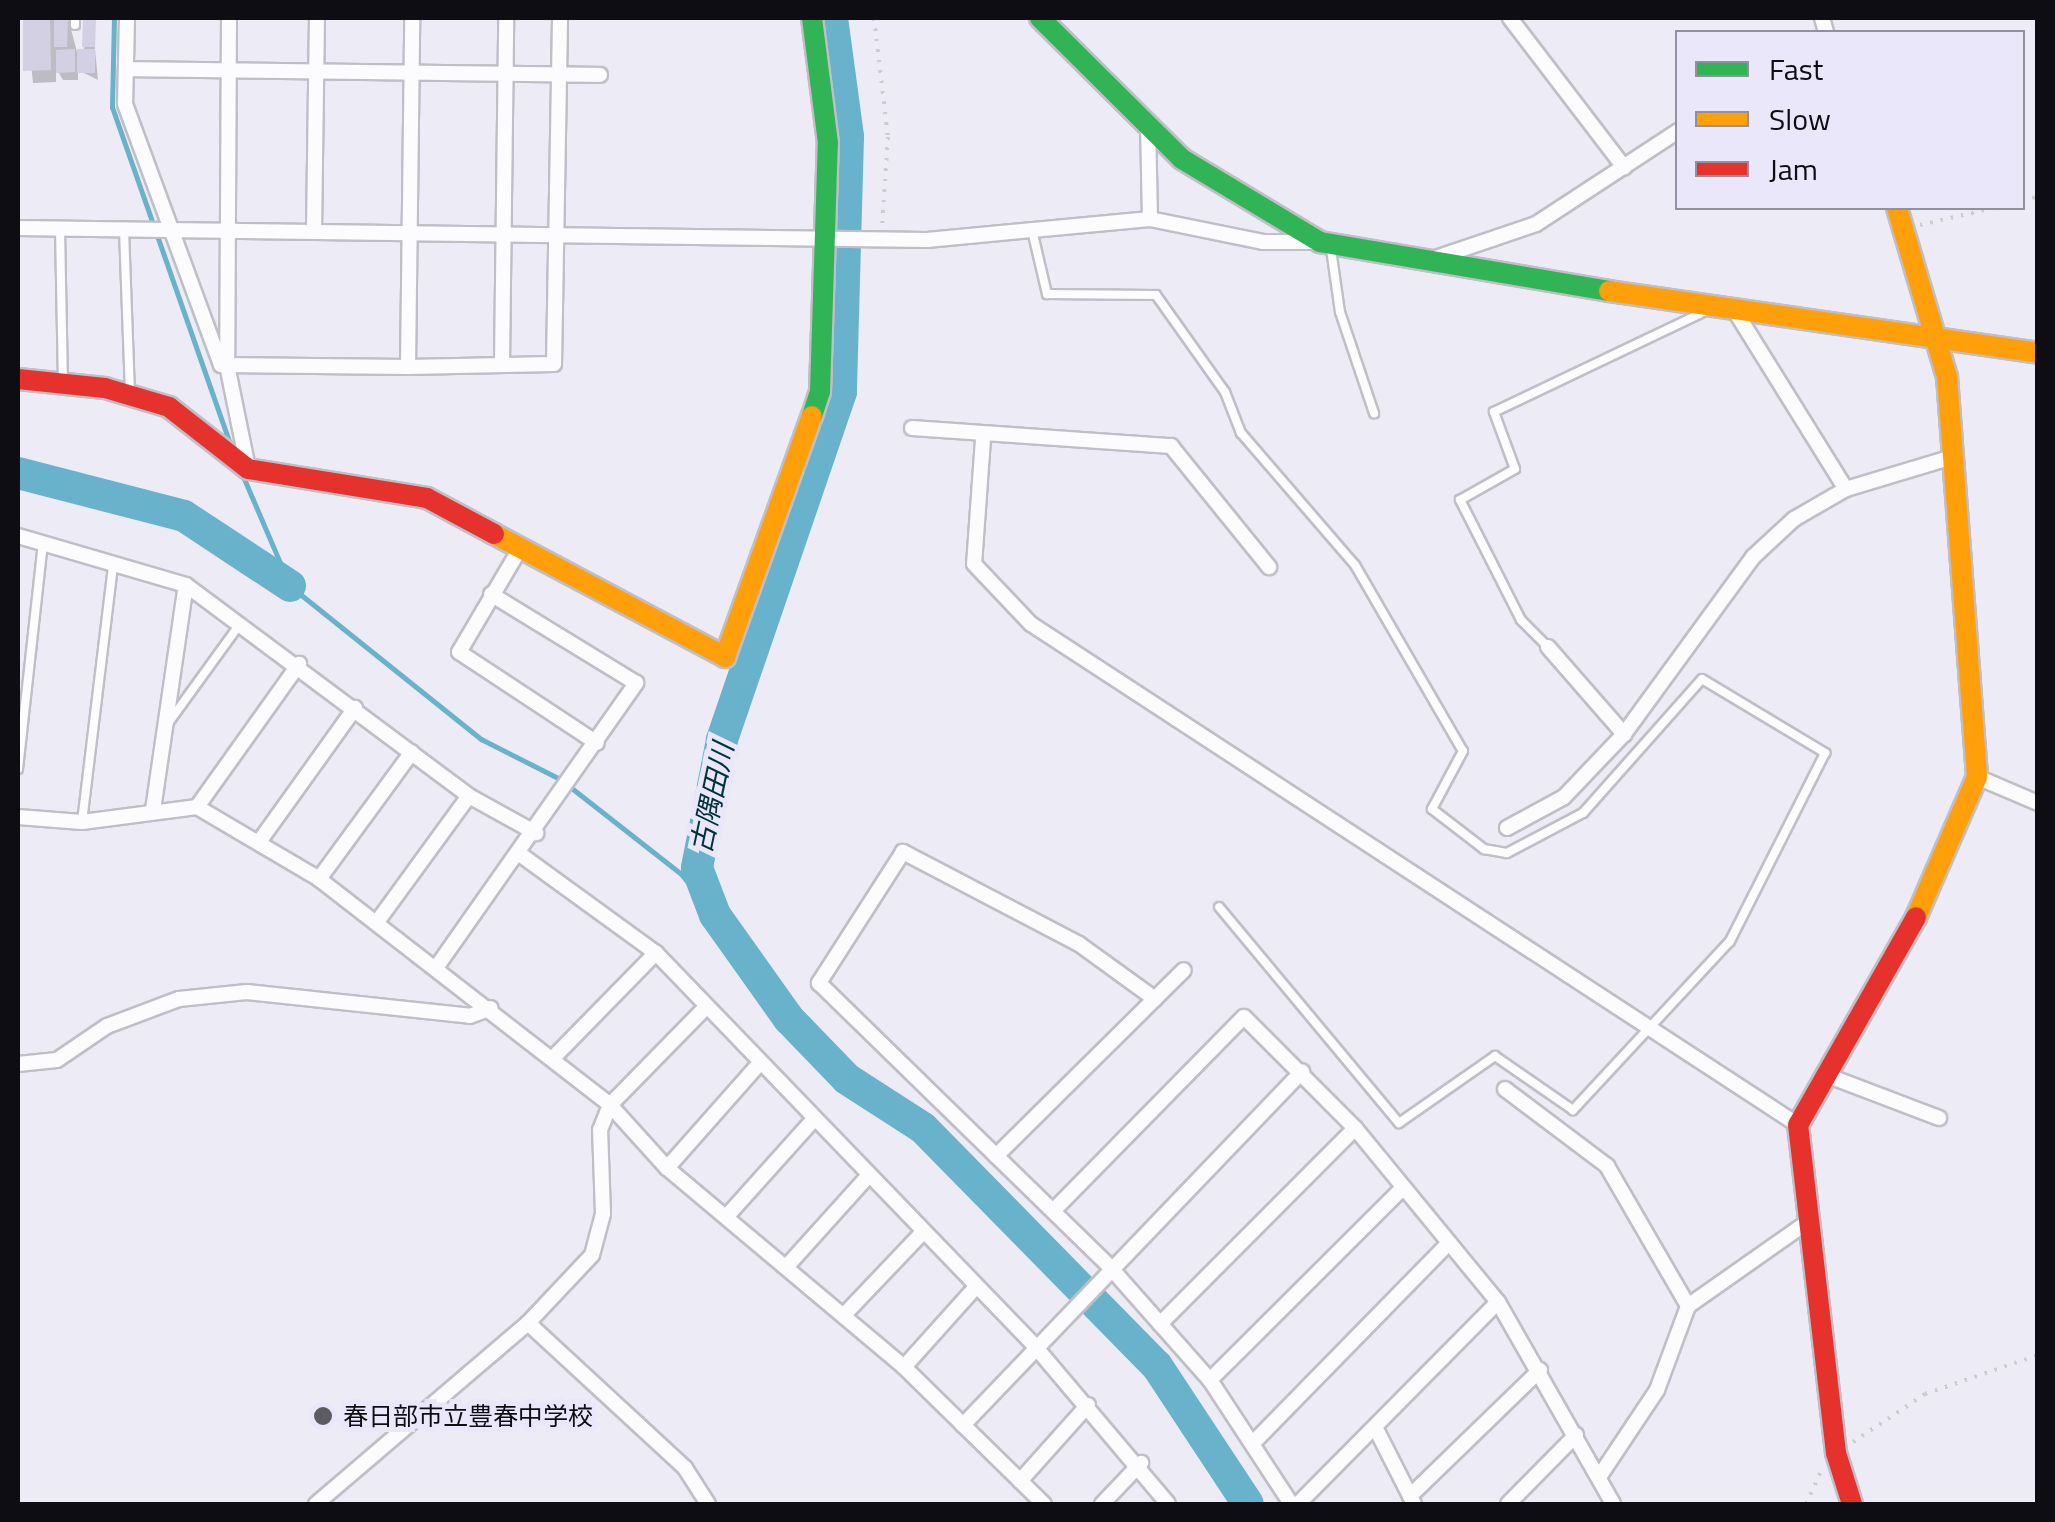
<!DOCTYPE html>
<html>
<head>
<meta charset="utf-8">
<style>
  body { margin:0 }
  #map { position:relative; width:2055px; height:1522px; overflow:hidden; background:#edebf6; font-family:"Titillium Web","Noto Sans JP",sans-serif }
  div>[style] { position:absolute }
  .shadow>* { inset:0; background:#0003 }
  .stream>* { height:5px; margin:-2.5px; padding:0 2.5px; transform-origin:2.5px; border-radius:2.5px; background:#69b2cb }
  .river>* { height:32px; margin:-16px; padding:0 16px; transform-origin:16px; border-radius:16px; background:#69b2cb }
  .building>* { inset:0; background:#d4d0e3 }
  .path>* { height:4px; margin-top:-2px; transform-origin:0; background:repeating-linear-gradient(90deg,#cdcdd0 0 2.5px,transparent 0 10.5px) }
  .roads { filter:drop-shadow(2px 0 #c0bec7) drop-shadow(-2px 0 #c0bec7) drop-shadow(0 2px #c0bec7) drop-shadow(0 -2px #c0bec7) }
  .lane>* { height:8px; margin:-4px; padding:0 4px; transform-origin:4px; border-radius:4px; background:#fcfcfe }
  .street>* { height:14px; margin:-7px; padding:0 7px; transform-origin:7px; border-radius:7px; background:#fcfcfe }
  .fast>* { height:20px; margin:-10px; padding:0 10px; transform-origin:10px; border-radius:10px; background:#30b455 }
  .slow>* { height:20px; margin:-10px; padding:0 10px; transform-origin:10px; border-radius:10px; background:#ff9f0a }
  .jam>* { height:20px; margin:-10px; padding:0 10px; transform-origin:10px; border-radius:10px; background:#e5322d }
  .dots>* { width:28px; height:28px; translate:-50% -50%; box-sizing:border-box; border:5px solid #eae7fa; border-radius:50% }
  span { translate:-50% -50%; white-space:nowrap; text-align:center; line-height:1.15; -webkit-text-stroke:10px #eae7fa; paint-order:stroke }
  .poi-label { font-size:25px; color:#0e0d13 }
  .left { translate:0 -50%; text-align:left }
  .water-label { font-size:28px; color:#01313f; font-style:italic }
  .frame { position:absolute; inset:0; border:20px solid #0e0d13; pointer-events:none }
  .legend { position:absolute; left:1675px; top:30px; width:350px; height:180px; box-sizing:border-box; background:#eae7fa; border:2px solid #92909e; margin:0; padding:12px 18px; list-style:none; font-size:30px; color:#0e0d13 }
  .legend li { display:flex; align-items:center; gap:20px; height:50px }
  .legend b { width:50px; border:2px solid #92909e }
</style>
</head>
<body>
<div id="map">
  <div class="shadow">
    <div style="clip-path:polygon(26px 18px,68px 18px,80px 63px,92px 18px,98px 80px,78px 70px,78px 80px,63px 80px,56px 68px,56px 82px,33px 83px)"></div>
  </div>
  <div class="stream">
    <div style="left:114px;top:18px;width:89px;rotate:91.3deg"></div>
    <div style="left:112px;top:107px;width:359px;rotate:70.7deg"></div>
    <div style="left:242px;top:474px;width:122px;rotate:66.8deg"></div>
    <div style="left:290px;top:586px;width:245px;rotate:38.7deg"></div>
    <div style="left:481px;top:739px;width:89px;rotate:26.9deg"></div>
    <div style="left:560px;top:779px;width:154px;rotate:38.1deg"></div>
    <div style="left:681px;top:874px;width:53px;rotate:50.3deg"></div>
  </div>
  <div class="river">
    <div style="left:832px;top:18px;width:120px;rotate:82.3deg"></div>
    <div style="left:848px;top:137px;width:255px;rotate:91.6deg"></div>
    <div style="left:841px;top:392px;width:368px;rotate:108.9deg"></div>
    <div style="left:722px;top:740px;width:130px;rotate:101.1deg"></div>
    <div style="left:697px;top:868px;width:50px;rotate:69deg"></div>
    <div style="left:715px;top:915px;width:128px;rotate:54.6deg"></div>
    <div style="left:789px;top:1019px;width:83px;rotate:46deg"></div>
    <div style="left:847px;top:1079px;width:90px;rotate:32.8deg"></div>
    <div style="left:923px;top:1128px;width:334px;rotate:45.5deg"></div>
    <div style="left:1157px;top:1366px;width:165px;rotate:56.6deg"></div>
    <div style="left:18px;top:473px;width:171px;rotate:14.5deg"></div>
    <div style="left:184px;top:516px;width:127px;rotate:33.4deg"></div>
  </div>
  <div class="building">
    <div style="clip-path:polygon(23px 18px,50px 18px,51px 70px,23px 71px)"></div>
    <div style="clip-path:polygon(54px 18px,68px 18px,67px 47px,54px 47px)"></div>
    <div style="clip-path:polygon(83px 18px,96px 19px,95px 47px,82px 47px)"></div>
    <div style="clip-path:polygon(75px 49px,75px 72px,56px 73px,56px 50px)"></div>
    <div style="clip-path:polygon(77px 49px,95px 49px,95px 73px,77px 73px)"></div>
  </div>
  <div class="path">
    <div style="left:874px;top:18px;width:120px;rotate:83.3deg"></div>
    <div style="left:888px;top:137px;width:90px;rotate:93.8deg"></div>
    <div style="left:2022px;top:200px;width:16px;rotate:-11deg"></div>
    <div style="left:1920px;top:225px;width:75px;rotate:-13.1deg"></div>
    <div style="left:1853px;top:1442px;width:87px;rotate:-33.7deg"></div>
    <div style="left:1925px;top:1394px;width:120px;rotate:-19deg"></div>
    <div style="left:1806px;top:1504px;width:41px;rotate:-65.3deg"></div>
  </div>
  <div class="roads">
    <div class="lane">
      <div style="left:75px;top:25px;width:7px;rotate:-90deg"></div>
      <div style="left:60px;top:229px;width:150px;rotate:88.9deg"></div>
      <div style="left:124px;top:230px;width:161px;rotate:87.9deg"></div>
      <div style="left:1032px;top:230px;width:66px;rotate:76.8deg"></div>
      <div style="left:1047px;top:294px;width:109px;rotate:0.5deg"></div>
      <div style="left:1156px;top:295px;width:119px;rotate:54.6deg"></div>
      <div style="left:1225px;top:392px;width:44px;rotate:68.7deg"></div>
      <div style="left:1241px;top:433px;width:174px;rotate:49.2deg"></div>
      <div style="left:1355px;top:565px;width:215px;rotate:59.9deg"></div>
      <div style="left:1463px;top:751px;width:66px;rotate:118.1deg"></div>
      <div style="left:1432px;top:809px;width:66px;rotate:37.6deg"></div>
      <div style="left:1484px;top:849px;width:23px;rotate:10deg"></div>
      <div style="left:1507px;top:853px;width:86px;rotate:-27.8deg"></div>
      <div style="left:1583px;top:813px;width:179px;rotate:-48.4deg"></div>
      <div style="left:1702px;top:679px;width:144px;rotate:31deg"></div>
      <div style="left:1825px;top:753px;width:211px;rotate:116.8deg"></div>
      <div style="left:1730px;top:941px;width:231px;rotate:132.9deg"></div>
      <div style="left:1573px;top:1110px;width:95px;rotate:-145.3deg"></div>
      <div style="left:1495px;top:1056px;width:117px;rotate:145.1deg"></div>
      <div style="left:1399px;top:1123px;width:281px;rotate:-129.8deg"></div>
      <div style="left:1331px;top:249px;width:64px;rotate:81.9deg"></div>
      <div style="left:1340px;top:312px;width:107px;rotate:71.4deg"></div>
      <div style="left:1548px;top:647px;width:38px;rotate:-135deg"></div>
      <div style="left:1521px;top:620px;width:135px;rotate:-116.9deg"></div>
      <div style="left:1460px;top:500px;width:63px;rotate:-29.4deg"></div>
      <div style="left:1515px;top:469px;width:61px;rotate:-110.2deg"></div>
      <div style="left:1494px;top:412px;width:237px;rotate:-25.5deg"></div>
      <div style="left:169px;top:722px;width:121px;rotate:-54.1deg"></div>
      <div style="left:18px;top:769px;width:228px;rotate:-83.7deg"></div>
      <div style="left:82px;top:822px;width:260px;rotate:-83.1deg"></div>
    </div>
    <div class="street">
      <div style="left:127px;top:18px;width:86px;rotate:91.3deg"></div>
      <div style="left:125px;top:104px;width:278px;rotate:69.8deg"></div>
      <div style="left:221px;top:365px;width:187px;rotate:0.6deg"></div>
      <div style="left:408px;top:367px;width:146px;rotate:-1.2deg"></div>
      <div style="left:554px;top:364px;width:346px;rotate:-89deg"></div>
      <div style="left:229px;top:18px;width:347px;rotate:90.3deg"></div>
      <div style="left:227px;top:365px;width:105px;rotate:78.5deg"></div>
      <div style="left:1510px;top:18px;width:188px;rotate:52.6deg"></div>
      <div style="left:1822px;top:18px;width:15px;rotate:74deg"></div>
      <div style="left:126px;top:69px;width:474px;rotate:0.7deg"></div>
      <div style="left:1150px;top:219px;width:115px;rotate:11.5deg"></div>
      <div style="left:1263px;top:242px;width:57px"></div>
      <div style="left:18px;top:228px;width:909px;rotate:0.76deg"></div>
      <div style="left:927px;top:240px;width:224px;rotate:-5.4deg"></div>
      <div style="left:1150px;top:219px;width:92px;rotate:-91.2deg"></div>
      <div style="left:314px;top:231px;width:213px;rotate:-89.2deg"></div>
      <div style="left:1424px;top:262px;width:118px;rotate:-18.7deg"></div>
      <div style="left:1536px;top:224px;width:170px;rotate:-33.2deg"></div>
      <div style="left:1735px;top:311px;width:210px;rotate:58.1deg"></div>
      <div style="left:502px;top:364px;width:346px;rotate:-89.3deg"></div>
      <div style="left:408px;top:367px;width:349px;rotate:-89.3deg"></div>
      <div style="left:912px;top:428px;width:260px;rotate:4deg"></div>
      <div style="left:1171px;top:446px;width:156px;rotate:51deg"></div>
      <div style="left:983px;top:439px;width:125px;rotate:94.1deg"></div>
      <div style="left:974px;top:564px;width:83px;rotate:46.5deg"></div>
      <div style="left:1031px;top:624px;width:916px;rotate:33.15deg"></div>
      <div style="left:18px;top:536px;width:175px;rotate:16.3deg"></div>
      <div style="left:186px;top:585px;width:353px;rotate:36.7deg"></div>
      <div style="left:469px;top:796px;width:77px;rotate:28.9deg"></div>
      <div style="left:518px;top:552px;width:116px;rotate:120.5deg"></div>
      <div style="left:459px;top:652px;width:165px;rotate:33.4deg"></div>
      <div style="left:1548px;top:647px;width:116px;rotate:48.9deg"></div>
      <div style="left:1977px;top:777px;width:66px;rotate:23.1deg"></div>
      <div style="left:197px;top:807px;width:176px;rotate:-54.5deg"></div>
      <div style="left:153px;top:810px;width:227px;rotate:-81.7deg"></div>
      <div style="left:18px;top:817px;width:64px;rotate:4.5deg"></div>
      <div style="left:82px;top:822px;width:116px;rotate:-7.4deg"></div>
      <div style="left:197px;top:807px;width:142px;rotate:30.5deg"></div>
      <div style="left:319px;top:879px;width:368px;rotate:37.8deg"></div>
      <div style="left:610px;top:1105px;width:85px;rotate:47.9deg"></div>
      <div style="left:667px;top:1168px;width:309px;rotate:40deg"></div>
      <div style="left:904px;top:1367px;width:196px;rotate:44.4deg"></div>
      <div style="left:1507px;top:828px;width:65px;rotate:-28.5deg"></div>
      <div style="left:1564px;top:797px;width:87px;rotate:-46.4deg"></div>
      <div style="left:1624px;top:734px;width:219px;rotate:-53.9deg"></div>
      <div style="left:1753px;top:557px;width:56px;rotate:-42.8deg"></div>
      <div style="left:1794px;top:519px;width:60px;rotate:-30deg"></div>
      <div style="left:1846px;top:489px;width:112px;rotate:-16.7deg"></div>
      <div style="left:259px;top:842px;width:165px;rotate:-54.4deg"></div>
      <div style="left:521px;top:855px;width:167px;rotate:36deg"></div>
      <div style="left:656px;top:953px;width:543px;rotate:46.04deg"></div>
      <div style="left:1033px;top:1344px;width:209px;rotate:49.8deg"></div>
      <div style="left:319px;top:879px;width:157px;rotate:-53.8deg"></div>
      <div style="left:377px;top:922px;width:156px;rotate:-53.9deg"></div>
      <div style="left:438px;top:965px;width:345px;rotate:-54.9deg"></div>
      <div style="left:636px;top:683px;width:170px;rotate:-148.5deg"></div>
      <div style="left:1155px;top:999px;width:94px;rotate:-144.1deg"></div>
      <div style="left:1079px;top:944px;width:199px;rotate:-152.4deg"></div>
      <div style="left:903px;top:852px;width:156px;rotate:122.7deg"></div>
      <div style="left:819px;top:983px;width:405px;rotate:44.3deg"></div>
      <div style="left:1109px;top:1266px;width:152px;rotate:48.5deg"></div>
      <div style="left:1210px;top:1380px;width:148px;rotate:56.8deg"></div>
      <div style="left:553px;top:1058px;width:147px;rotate:-45.6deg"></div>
      <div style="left:18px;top:1064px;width:39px;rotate:-6deg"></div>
      <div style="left:57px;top:1060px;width:60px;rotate:-34.2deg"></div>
      <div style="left:107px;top:1026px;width:77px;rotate:-20.6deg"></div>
      <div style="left:179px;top:999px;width:68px;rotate:-5.9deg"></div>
      <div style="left:247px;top:992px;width:224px;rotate:6.1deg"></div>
      <div style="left:470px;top:1016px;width:22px;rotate:-21deg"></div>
      <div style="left:1826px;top:1075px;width:121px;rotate:20.8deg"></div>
      <div style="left:1505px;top:1089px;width:128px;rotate:37deg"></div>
      <div style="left:1607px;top:1166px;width:162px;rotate:59.9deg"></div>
      <div style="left:996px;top:1156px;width:264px;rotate:-44.7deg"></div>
      <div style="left:667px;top:1168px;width:139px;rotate:-48.5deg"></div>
      <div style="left:1055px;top:1209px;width:269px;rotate:-45.5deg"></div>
      <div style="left:1244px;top:1017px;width:157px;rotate:45deg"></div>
      <div style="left:1355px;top:1128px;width:225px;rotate:50.6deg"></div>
      <div style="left:1498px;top:1302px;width:232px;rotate:60.3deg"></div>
      <div style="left:727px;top:1216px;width:129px;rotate:-48.1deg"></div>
      <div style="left:788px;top:1265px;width:120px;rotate:-48deg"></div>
      <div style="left:844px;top:1315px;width:113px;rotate:-46.4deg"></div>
      <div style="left:528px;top:1323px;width:214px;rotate:42.7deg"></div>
      <div style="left:685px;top:1468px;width:43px;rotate:57.4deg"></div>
      <div style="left:1160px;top:1324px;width:276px;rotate:-45.1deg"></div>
      <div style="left:904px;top:1367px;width:106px;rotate:-48.1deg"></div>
      <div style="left:1210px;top:1380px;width:272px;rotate:-44.9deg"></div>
      <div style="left:963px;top:1425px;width:490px;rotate:-46.2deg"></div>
      <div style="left:1375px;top:1427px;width:86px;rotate:63.1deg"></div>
      <div style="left:1253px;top:1443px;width:280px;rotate:-45.6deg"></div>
      <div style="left:1599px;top:1477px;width:105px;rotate:-56.3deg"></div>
      <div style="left:1657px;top:1390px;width:90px;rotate:-69.7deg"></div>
      <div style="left:1688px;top:1306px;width:148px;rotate:-35.1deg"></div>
      <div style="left:1020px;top:1481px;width:102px;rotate:-48.2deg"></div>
      <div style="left:1410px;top:1496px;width:181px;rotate:-44.1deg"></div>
      <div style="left:316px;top:1504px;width:279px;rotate:-40.5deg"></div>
      <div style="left:528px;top:1323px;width:93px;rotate:-46.7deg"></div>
      <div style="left:592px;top:1255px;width:42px;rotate:-75deg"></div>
      <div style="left:603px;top:1214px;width:84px;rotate:-92deg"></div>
      <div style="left:600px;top:1130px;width:27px;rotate:-68deg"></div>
      <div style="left:610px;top:1105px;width:134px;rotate:-45.6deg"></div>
      <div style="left:1102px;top:1504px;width:57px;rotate:-46.4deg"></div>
      <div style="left:1298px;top:1504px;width:284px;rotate:-45.3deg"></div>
      <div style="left:1508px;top:1504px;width:97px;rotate:-45.4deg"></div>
    </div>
    <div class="fast">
      <div style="left:1040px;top:18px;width:200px;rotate:44.8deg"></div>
      <div style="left:1182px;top:159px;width:161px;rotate:31deg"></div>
      <div style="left:1320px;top:242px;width:293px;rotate:9.6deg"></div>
      <div style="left:812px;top:416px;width:25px;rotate:-72deg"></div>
      <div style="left:820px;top:392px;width:249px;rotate:-88.2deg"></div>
      <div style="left:828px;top:143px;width:126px;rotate:-97.3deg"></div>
    </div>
    <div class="slow">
      <div style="left:1897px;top:208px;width:176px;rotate:73.5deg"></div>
      <div style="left:1947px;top:377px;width:401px;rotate:85.7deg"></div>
      <div style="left:1977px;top:777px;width:153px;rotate:113.5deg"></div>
      <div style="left:1609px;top:291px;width:433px;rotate:8.2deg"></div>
      <div style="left:494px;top:534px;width:262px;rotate:28deg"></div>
      <div style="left:725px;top:657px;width:256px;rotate:-70.2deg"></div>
    </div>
    <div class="jam">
      <div style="left:18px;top:379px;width:87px;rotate:5.9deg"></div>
      <div style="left:105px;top:388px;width:67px;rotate:16.5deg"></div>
      <div style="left:169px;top:407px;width:100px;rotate:38.1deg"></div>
      <div style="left:248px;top:469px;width:181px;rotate:9.2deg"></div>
      <div style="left:427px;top:498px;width:76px;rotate:28.2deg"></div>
      <div style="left:1852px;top:1504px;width:53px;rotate:-107.4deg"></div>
      <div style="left:1836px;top:1453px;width:330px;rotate:-96.6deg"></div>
      <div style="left:1798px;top:1125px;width:239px;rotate:-60.4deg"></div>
    </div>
  </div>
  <div class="dots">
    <div style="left:323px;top:1416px;background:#5c5b62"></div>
  </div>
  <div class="poi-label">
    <span class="left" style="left:343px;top:1416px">春日部市立豊春中学校</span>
  </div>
  <div class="water-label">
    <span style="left:712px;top:798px;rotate:-78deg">古隅田川</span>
  </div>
  <div class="frame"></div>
  <ul class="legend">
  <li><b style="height:12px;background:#30b455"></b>Fast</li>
  <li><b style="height:12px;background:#ff9f0a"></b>Slow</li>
  <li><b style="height:12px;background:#e5322d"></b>Jam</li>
  </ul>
</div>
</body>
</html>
